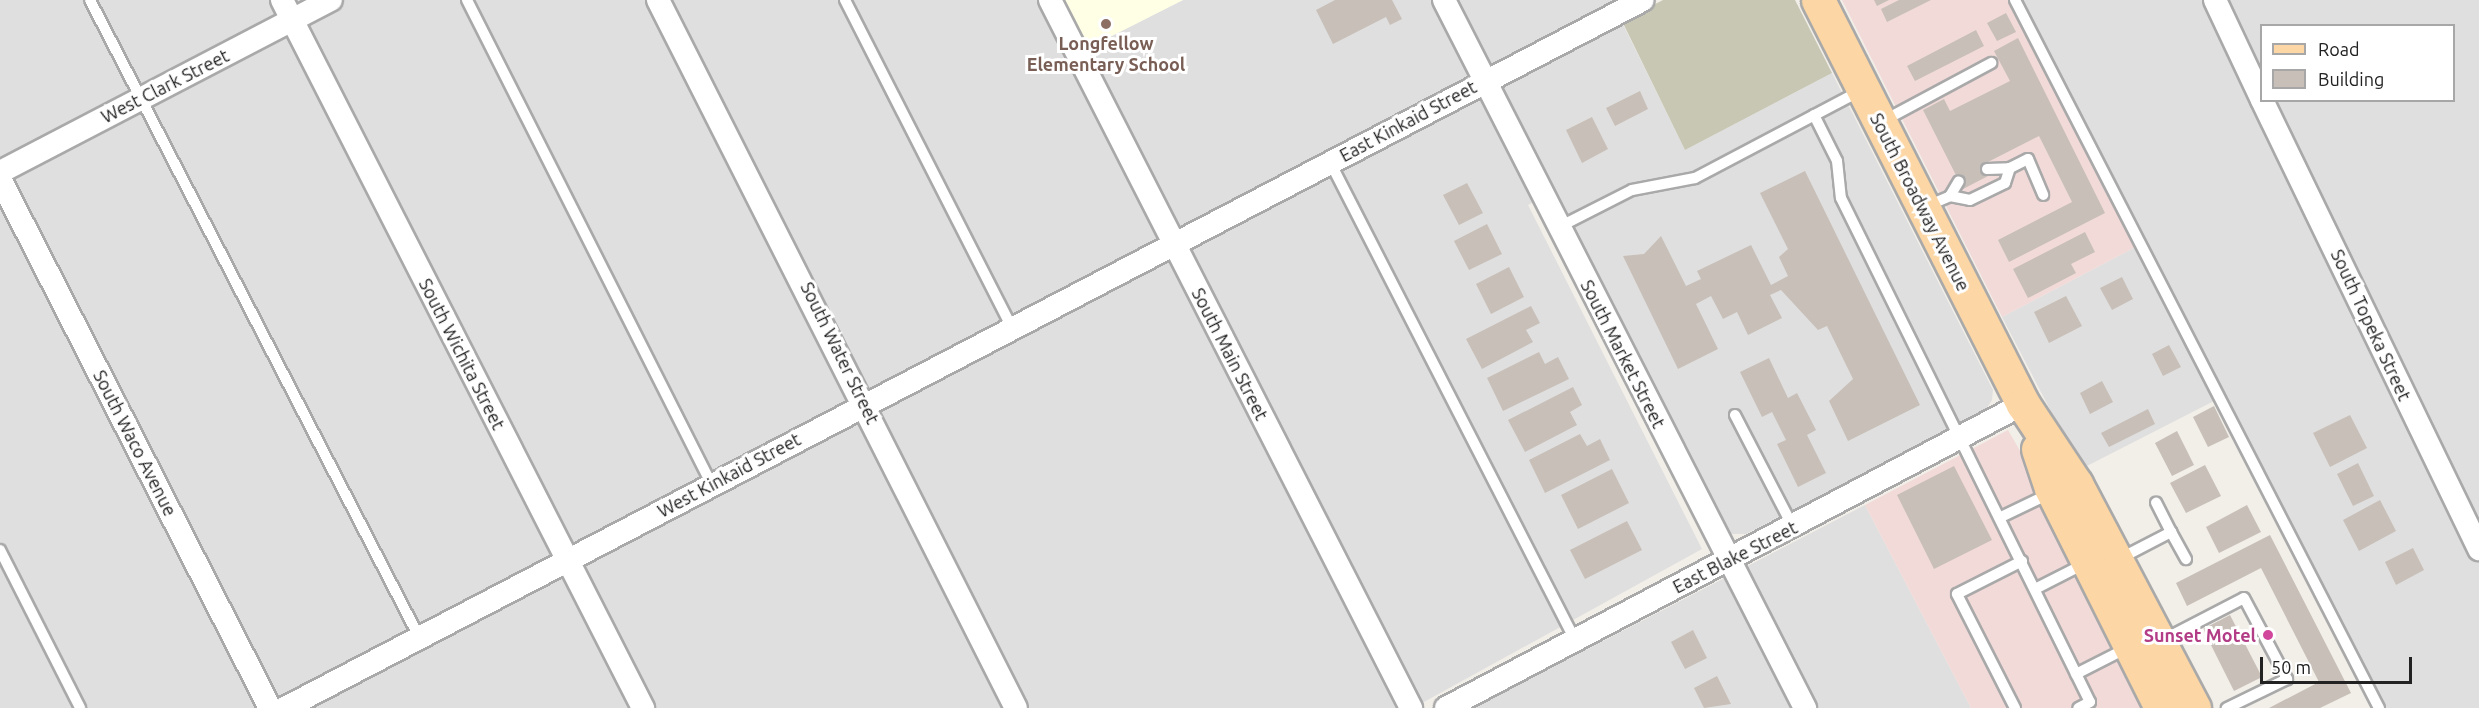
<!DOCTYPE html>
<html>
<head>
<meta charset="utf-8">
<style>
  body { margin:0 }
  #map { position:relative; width:2479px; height:708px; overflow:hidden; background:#f2efe9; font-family:Ubuntu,sans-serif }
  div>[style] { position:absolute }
  .residential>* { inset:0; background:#e0dfdf }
  .commercial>* { inset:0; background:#f2dad9 }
  .education>* { inset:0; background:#ffffe5 }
  .construction>* { inset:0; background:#c7c7b4 }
  .building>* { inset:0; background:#c7bfb8 }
  .roads { filter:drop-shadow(2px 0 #a9a9a9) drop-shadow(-2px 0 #a9a9a9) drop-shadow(0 2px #a9a9a9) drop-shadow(0 -2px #a9a9a9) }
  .lane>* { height:10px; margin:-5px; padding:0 5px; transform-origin:5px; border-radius:5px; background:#fff }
  .street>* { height:22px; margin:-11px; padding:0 11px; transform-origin:11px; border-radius:11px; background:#fff }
  .primary>* { height:33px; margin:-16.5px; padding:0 16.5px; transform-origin:16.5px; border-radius:16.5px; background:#fcd6a4 }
  .dots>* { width:16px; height:16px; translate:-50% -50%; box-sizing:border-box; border:3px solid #fff; border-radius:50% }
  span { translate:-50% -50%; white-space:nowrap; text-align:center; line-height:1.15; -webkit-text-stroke:6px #fff; paint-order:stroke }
  .education-label { font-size:18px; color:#785e54; font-weight:700 }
  .street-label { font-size:18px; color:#222 }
  .hotel-label { font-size:18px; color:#b23c85; font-weight:700 }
  .right { translate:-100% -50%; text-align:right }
  .legend { position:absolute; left:2260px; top:24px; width:195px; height:78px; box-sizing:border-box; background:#fff; border:2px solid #a7a7a7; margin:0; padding:8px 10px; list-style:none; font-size:18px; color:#222 }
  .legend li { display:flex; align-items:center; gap:12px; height:30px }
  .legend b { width:30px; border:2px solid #a7a7a7 }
  .scale { position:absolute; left:2260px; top:657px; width:152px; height:27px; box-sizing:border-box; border:3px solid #222; border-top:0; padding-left:8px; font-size:18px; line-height:21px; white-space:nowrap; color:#222; -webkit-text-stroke:4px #fff; paint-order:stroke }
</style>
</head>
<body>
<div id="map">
  <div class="residential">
    <div style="clip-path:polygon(0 0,1064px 0,1088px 48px,1183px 0,1611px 0,1685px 150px,1832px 73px,1993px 390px,1992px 400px,1985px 411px,1746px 534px,1726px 534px,1550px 193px,1528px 205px,1702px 549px,1413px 708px,0 708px)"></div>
    <div style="clip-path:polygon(evenodd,2023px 0,2479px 0,2479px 708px,2378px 708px,2216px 400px,2081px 469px,2002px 317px,2145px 242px,2023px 0,2262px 26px,2454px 26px,2454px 100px,2262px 100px,2262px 26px)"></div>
    <div style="clip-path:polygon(1865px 505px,1971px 708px,1474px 708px)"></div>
  </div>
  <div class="commercial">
    <div style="clip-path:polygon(1842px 0,2023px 0,2145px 242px,2002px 317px)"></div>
    <div style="clip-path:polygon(2008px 430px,2041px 487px,2145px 708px,1971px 708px,1865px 505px)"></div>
  </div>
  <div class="education">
    <div style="clip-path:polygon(1064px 0,1183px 0,1088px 48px)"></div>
  </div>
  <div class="construction">
    <div style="clip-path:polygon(1663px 0,1795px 0,1832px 73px,1685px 150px,1622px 21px)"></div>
  </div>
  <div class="building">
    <div style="clip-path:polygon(1335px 0,1392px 0,1402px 19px,1390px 25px,1386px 17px,1333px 44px,1316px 10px)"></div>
    <div style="clip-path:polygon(1874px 0,1889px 0,1877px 6px)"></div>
    <div style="clip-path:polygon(1899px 0,1931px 0,1887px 22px,1881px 9px)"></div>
    <div style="clip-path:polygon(2006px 13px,2016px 32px,1997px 41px,1987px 23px)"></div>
    <div style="clip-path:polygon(1976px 30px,1984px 46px,1915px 81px,1907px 66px)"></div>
    <div style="clip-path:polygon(2018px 38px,2105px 213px,2009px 262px,1998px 240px,2072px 202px,2039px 136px,1984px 164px,1990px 175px,1963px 189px,1923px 110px,1944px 99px,1950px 111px,2010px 81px,1994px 51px)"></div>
    <div style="clip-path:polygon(1640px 91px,1648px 109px,1615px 126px,1606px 108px)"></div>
    <div style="clip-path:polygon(1592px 117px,1608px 149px,1582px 163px,1566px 130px)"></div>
    <div style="clip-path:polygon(1805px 171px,1920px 405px,1848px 441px,1829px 401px,1853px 379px,1827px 326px,1818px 330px,1781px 290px,1770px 295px,1782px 318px,1748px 335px,1737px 312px,1723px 319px,1711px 296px,1696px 304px,1718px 349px,1678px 369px,1623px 256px,1644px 254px,1661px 236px,1686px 286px,1701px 279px,1697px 271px,1751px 245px,1771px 285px,1788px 276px,1779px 257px,1788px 249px,1760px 193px)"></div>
    <div style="clip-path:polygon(1467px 183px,1483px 213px,1459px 225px,1443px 195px)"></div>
    <div style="clip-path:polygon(1487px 224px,1502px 254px,1469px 270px,1454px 241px)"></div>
    <div style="clip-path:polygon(2085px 232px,2095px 252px,2071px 264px,2076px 273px,2028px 298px,2013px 269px)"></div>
    <div style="clip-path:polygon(1509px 267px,1524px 297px,1491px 314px,1476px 284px)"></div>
    <div style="clip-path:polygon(2122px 277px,2133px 299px,2112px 310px,2100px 288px)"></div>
    <div style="clip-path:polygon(2066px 296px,2082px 326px,2049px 343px,2034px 312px)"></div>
    <div style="clip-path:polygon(1531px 306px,1540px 323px,1526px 330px,1533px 342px,1482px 369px,1466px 339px)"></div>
    <div style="clip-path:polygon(2169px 345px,2181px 367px,2163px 376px,2152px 354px)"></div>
    <div style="clip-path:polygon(1539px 352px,1545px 364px,1558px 357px,1569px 379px,1503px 411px,1487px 378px)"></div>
    <div style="clip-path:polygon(1769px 358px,1788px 398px,1797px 393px,1816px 430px,1807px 435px,1826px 473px,1798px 487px,1777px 444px,1786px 440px,1772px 412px,1762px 417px,1740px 372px)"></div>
    <div style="clip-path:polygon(2102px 381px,2113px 402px,2090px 414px,2080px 393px)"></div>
    <div style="clip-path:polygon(1573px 387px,1582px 405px,1570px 412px,1577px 425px,1525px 452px,1508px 420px)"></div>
    <div style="clip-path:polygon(2214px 406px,2229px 437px,2208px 447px,2193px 417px)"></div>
    <div style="clip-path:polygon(2148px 409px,2155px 424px,2109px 447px,2101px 433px)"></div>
    <div style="clip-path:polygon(2350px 415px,2367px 448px,2330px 467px,2313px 433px)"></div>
    <div style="clip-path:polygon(2177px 431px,2194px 465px,2172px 476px,2155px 443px)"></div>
    <div style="clip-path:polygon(1580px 434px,1587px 446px,1600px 439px,1610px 460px,1545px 493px,1529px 460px)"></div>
    <div style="clip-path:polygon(2358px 463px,2374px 496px,2353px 506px,2337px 474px)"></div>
    <div style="clip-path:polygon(2205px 465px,2221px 496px,2186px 513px,2170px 483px)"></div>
    <div style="clip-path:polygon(1954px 466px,1992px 540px,1934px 569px,1897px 495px)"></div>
    <div style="clip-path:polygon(1612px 469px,1629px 503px,1578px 529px,1561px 495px)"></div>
    <div style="clip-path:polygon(2380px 500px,2396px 531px,2359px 551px,2343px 520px)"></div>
    <div style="clip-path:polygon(2247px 505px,2261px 532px,2219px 553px,2206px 527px)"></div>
    <div style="clip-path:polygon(1627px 521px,1642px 550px,1585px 579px,1570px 550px)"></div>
    <div style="clip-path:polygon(2270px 535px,2351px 693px,2320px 708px,2269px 708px,2319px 682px,2261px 568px,2187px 606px,2176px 583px)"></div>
    <div style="clip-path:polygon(2413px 548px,2424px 570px,2396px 585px,2385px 562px)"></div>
    <div style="clip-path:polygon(2230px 615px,2262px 677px,2234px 691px,2203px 629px)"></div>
    <div style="clip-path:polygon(1693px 630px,1707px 658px,1685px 669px,1671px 642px)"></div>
    <div style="clip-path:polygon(1717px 676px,1731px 704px,1704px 708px,1694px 688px)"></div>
  </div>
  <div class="roads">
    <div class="lane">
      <div style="left:90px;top:0;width:717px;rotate:62.68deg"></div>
      <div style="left:467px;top:0;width:543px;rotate:63.2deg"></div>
      <div style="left:845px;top:0;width:368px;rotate:63deg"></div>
      <div style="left:2015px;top:0;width:796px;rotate:62.79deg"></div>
      <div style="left:1814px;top:115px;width:51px;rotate:63.4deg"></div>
      <div style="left:1837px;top:161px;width:37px;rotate:84deg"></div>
      <div style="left:1841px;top:198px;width:562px;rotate:63.71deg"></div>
      <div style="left:2090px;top:702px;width:13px;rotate:153deg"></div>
      <div style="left:1883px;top:121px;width:123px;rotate:-28.2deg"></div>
      <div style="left:1330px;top:162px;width:537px;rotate:62.86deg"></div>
      <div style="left:1987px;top:169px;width:23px;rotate:-2deg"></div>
      <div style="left:1950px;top:196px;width:17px;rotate:-59deg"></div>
      <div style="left:1927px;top:206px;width:25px;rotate:-23deg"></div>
      <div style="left:1950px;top:196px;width:20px;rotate:11deg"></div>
      <div style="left:1970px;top:200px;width:39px;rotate:-26deg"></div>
      <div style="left:2005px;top:183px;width:16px;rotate:-72deg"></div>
      <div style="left:2010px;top:168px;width:20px;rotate:-27deg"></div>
      <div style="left:2028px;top:159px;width:39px;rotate:67deg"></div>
      <div style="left:1559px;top:227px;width:82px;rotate:-26.9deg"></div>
      <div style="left:1632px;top:190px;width:64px;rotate:-10.8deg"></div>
      <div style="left:1695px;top:178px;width:187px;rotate:-27.8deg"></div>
      <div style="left:1735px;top:415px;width:126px;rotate:62.6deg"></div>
      <div style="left:2001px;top:517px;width:53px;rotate:-25.6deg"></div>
      <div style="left:2171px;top:532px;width:31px;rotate:61deg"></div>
      <div style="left:0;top:550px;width:177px;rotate:63.1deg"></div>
      <div style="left:2119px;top:559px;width:59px;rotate:-27.4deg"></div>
      <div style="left:2171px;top:532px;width:33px;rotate:-117deg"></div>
      <div style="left:2035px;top:589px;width:57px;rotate:-27deg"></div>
      <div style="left:2161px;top:641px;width:93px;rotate:-27.4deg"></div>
      <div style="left:2244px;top:598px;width:92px;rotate:62deg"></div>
      <div style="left:2287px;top:679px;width:67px;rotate:154.2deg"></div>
      <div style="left:2076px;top:674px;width:57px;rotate:-27deg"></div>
      <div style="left:2015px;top:708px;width:128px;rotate:-117deg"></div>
      <div style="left:1957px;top:594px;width:73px;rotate:-26.9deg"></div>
    </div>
    <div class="street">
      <div style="left:282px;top:0;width:795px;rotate:62.98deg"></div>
      <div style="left:658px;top:0;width:793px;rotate:63.18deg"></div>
      <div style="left:1050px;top:0;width:795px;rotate:62.98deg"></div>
      <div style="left:1444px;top:0;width:795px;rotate:62.98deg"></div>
      <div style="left:2215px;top:0;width:110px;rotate:64.8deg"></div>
      <div style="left:2262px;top:100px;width:499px;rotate:64.2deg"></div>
      <div style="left:0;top:172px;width:373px;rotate:-27.5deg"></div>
      <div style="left:0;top:179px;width:594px;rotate:62.96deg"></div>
      <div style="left:285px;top:708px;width:1531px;rotate:-27.54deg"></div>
      <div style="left:1446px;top:708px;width:652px;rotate:-27.78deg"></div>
    </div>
    <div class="primary">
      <div style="left:1818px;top:0;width:453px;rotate:63.1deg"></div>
      <div style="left:2023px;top:404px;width:96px;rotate:56.5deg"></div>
      <div style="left:2076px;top:484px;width:253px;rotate:62.2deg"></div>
      <div style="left:2038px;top:449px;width:41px;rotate:71.6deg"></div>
      <div style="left:2051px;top:488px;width:246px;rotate:63.4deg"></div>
    </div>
  </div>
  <div class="dots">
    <div style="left:1106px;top:24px;background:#8d6e63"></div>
    <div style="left:2268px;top:635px;background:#d1479c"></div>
  </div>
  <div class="education-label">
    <span style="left:1106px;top:54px">Longfellow<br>Elementary School</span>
  </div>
  <div class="street-label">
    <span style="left:165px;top:86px;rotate:-27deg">West Clark Street</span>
    <span style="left:1408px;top:121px;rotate:-28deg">East Kinkaid Street</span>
    <span style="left:1920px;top:202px;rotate:63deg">South Broadway Avenue</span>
    <span style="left:2371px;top:325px;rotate:65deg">South Topeka Street</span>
    <span style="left:840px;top:353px;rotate:64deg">South Water Street</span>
    <span style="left:462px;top:354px;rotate:63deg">South Wichita Street</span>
    <span style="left:1230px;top:354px;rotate:63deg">South Main Street</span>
    <span style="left:1623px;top:354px;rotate:63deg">South Market Street</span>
    <span style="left:135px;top:443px;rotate:63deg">South Waco Avenue</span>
    <span style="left:729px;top:475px;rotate:-28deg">West Kinkaid Street</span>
    <span style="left:1735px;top:557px;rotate:-27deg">East Blake Street</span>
  </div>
  <div class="hotel-label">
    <span class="right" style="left:2256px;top:635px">Sunset Motel</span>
  </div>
  <ul class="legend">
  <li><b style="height:8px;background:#fcd6a4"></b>Road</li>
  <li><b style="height:16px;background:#c7bfb8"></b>Building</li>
  </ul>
  <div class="scale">50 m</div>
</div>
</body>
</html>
